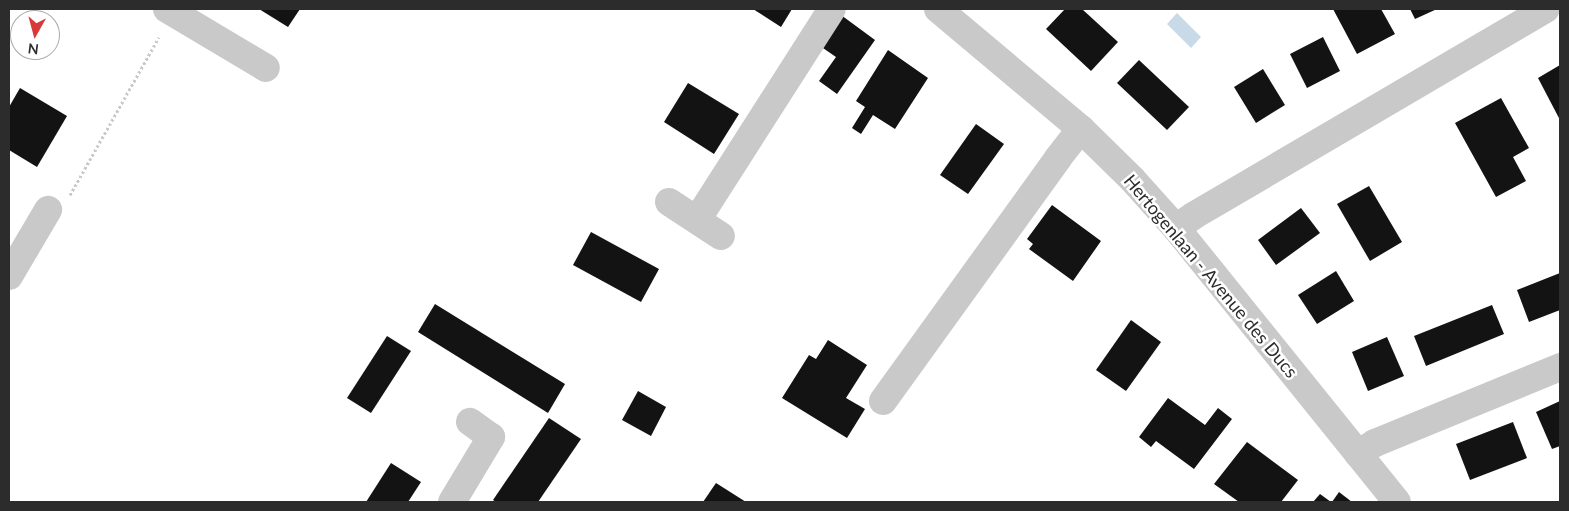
<!DOCTYPE html>
<html>
<head>
<meta charset="utf-8">
<style>
  body { margin:0 }
  #map { position:relative; width:1569px; height:511px; overflow:hidden; background:#fff; font-family:Lato,sans-serif }
  div>[style] { position:absolute }
  .water>* { inset:0; background:#c8d9e8 }
  .building>* { inset:0; background:#131313 }
  .path>* { height:3px; margin-top:-1.5px; transform-origin:0; background:repeating-linear-gradient(90deg,#c9c9c9 0 2.5px,transparent 0 5px) }
  .minor>* { height:28px; margin:-14px; padding:0 14px; transform-origin:14px; border-radius:14px; background:#c9c9c9 }
  span { translate:-50% -50%; white-space:nowrap; text-align:center; line-height:1.15; -webkit-text-stroke:5px #fff; paint-order:stroke }
  .street-label { font-size:18px; color:#2c2c2c }
  .frame { position:absolute; inset:0; border:10px solid #2c2c2c; pointer-events:none }
  .north { position:absolute; left:10px; top:10px; width:50px; height:50px; box-sizing:border-box; background:#fff; border:1px solid #ababab; border-radius:50%; rotate:187deg; font-size:14px; font-weight:700; line-height:20px; text-align:center; color:#2c2c2c }
  .north::after { content:''; display:block; margin:auto; width:18px; height:22px; background:#d83a3a; clip-path:polygon(50% 0,100% 100%,50% 72%,0 100%) }
</style>
</head>
<body>
<div id="map">
  <div class="water">
    <div style="clip-path:polygon(1177px 13px,1201px 37px,1191px 48px,1167px 24px)"></div>
  </div>
  <div class="building">
    <div style="clip-path:polygon(259px 9px,300px 9px,288px 27px)"></div>
    <div style="clip-path:polygon(753px 9px,792px 9px,781px 27px)"></div>
    <div style="clip-path:polygon(1065px 9px,1082px 9px,1118px 42px,1091px 71px,1046px 29px)"></div>
    <div style="clip-path:polygon(1333px 9px,1381px 9px,1395px 34px,1357px 54px)"></div>
    <div style="clip-path:polygon(1410px 9px,1437px 9px,1415px 19px)"></div>
    <div style="clip-path:polygon(841px 15px,875px 40px,837px 94px,819px 81px,836px 57px,820px 46px)"></div>
    <div style="clip-path:polygon(1323px 37px,1340px 71px,1307px 88px,1290px 54px)"></div>
    <div style="clip-path:polygon(888px 50px,928px 78px,895px 129px,873px 115px,861px 134px,852px 128px,865px 107px,856px 101px)"></div>
    <div style="clip-path:polygon(1139px 60px,1189px 107px,1167px 130px,1117px 83px)"></div>
    <div style="clip-path:polygon(1560px 65px,1560px 120px,1538px 78px)"></div>
    <div style="clip-path:polygon(1263px 69px,1285px 105px,1256px 123px,1234px 87px)"></div>
    <div style="clip-path:polygon(688px 83px,739px 114px,714px 154px,664px 122px)"></div>
    <div style="clip-path:polygon(20px 88px,67px 116px,37px 167px,9px 150px,9px 107px)"></div>
    <div style="clip-path:polygon(1501px 98px,1529px 148px,1513px 157px,1526px 181px,1496px 197px,1455px 123px)"></div>
    <div style="clip-path:polygon(976px 124px,1004px 144px,968px 194px,940px 175px)"></div>
    <div style="clip-path:polygon(1369px 186px,1402px 242px,1370px 261px,1337px 204px)"></div>
    <div style="clip-path:polygon(1052px 205px,1101px 241px,1073px 281px,1029px 249px,1033px 244px,1027px 239px)"></div>
    <div style="clip-path:polygon(1301px 208px,1320px 233px,1276px 265px,1258px 240px)"></div>
    <div style="clip-path:polygon(591px 232px,659px 269px,641px 302px,573px 265px)"></div>
    <div style="clip-path:polygon(1336px 271px,1354px 301px,1317px 324px,1298px 295px)"></div>
    <div style="clip-path:polygon(1560px 273px,1560px 310px,1529px 322px,1517px 290px)"></div>
    <div style="clip-path:polygon(435px 304px,565px 384px,548px 413px,418px 332px)"></div>
    <div style="clip-path:polygon(1492px 305px,1504px 334px,1426px 366px,1414px 336px)"></div>
    <div style="clip-path:polygon(1131px 320px,1161px 342px,1126px 391px,1096px 370px)"></div>
    <div style="clip-path:polygon(387px 336px,411px 351px,371px 413px,347px 398px)"></div>
    <div style="clip-path:polygon(1387px 337px,1404px 376px,1368px 391px,1352px 352px)"></div>
    <div style="clip-path:polygon(828px 340px,867px 365px,846px 398px,865px 409px,847px 438px,782px 398px,809px 355px,816px 359px)"></div>
    <div style="clip-path:polygon(638px 391px,666px 407px,651px 436px,622px 420px)"></div>
    <div style="clip-path:polygon(1168px 398px,1205px 425px,1218px 408px,1232px 419px,1194px 469px,1156px 441px,1151px 447px,1139px 437px)"></div>
    <div style="clip-path:polygon(1560px 401px,1560px 446px,1552px 449px,1536px 412px)"></div>
    <div style="clip-path:polygon(549px 418px,581px 439px,538px 502px,496px 502px,493px 500px)"></div>
    <div style="clip-path:polygon(1513px 422px,1527px 458px,1470px 480px,1456px 444px)"></div>
    <div style="clip-path:polygon(1247px 442px,1298px 480px,1281px 502px,1239px 502px,1214px 484px)"></div>
    <div style="clip-path:polygon(391px 463px,421px 482px,408px 502px,366px 502px)"></div>
    <div style="clip-path:polygon(716px 483px,746px 502px,703px 502px)"></div>
    <div style="clip-path:polygon(1339px 492px,1352px 502px,1332px 502px)"></div>
    <div style="clip-path:polygon(1320px 494px,1331px 502px,1313px 502px)"></div>
  </div>
  <div class="path">
    <div style="left:70px;top:195px;width:181px;rotate:-60.6deg"></div>
  </div>
  <div class="minor">
    <div style="left:167px;top:9px;width:115px;rotate:30.8deg"></div>
    <div style="left:938px;top:9px;width:187px;rotate:40deg"></div>
    <div style="left:1081px;top:129px;width:71px;rotate:44.4deg"></div>
    <div style="left:1132px;top:179px;width:66px;rotate:48.1deg"></div>
    <div style="left:1176px;top:228px;width:352px;rotate:51.1deg"></div>
    <div style="left:669px;top:202px;width:62px;rotate:33.2deg"></div>
    <div style="left:697px;top:220px;width:250px;rotate:-57.4deg"></div>
    <div style="left:1176px;top:228px;width:21px;rotate:-35deg"></div>
    <div style="left:1193px;top:216px;width:409px;rotate:-30.4deg"></div>
    <div style="left:9px;top:276px;width:77px;rotate:-59.4deg"></div>
    <div style="left:883px;top:401px;width:299px;rotate:-54.2deg"></div>
    <div style="left:1058px;top:158px;width:37px;rotate:-52deg"></div>
    <div style="left:1358px;top:454px;width:20px;rotate:-33deg"></div>
    <div style="left:1375px;top:443px;width:200px;rotate:-22.3deg"></div>
    <div style="left:452px;top:502px;width:76px;rotate:-59deg"></div>
    <div style="left:491px;top:437px;width:26px;rotate:-144deg"></div>
  </div>
  <div class="street-label">
    <span style="left:1211px;top:276px;rotate:50deg">Hertogenlaan - Avenue des Ducs</span>
  </div>
  <div class="frame"></div>
  <div class="north">N</div>
</div>
</body>
</html>
